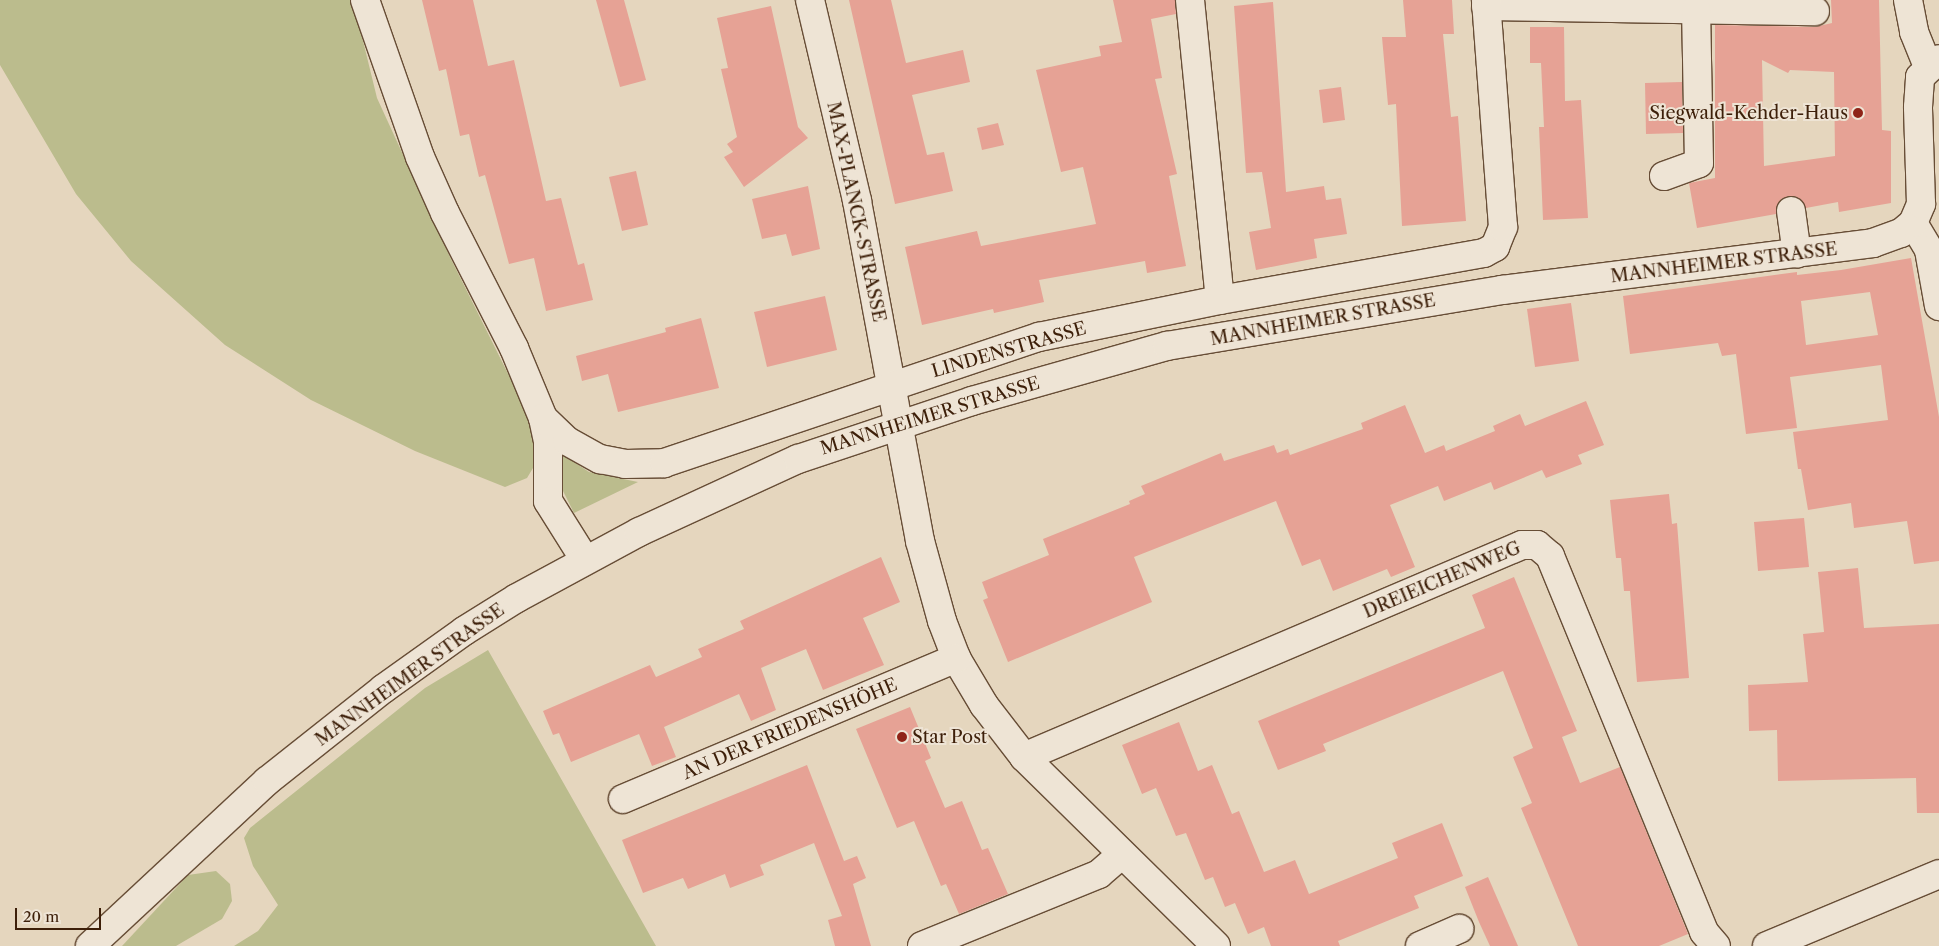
<!DOCTYPE html>
<html>
<head>
<meta charset="utf-8">
<style>
  body { margin:0 }
  #map { position:relative; width:1939px; height:946px; overflow:hidden; background:#e5d6be; font-family:"Libre Caslon Text",serif }
  div>[style] { position:absolute }
  .green>* { inset:0; background:#bbbc8d }
  .building>* { inset:0; background:#e6a295 }
  .roads { filter:drop-shadow(1px 0 #674d36) drop-shadow(-1px 0 #674d36) drop-shadow(0 1px #674d36) drop-shadow(0 -1px #674d36) }
  .minor>* { height:28px; margin:-14px; padding:0 14px; transform-origin:14px; border-radius:14px; background:#eee4d5 }
  .dots>* { width:14px; height:14px; translate:-50% -50%; box-sizing:border-box; border:2px solid #eee4d5; border-radius:50% }
  span { translate:-50% -50%; white-space:nowrap; text-align:center; line-height:1.15; -webkit-text-stroke:4px #eee4d5; paint-order:stroke }
  .poi-label { font-size:18px; color:#3d1f09 }
  .right { translate:-100% -50%; text-align:right }
  .left { translate:0 -50%; text-align:left }
  .street-label { font-size:18px; color:#3d1f09 }
  .scale { position:absolute; left:15px; top:908px; width:86px; height:22px; box-sizing:border-box; border:2px solid #3d1f09; border-top:0; padding-left:6px; font-size:15px; line-height:18px; white-space:nowrap; color:#3d1f09; -webkit-text-stroke:4px #eee4d5; paint-order:stroke }
</style>
</head>
<body>
<div id="map">
  <div class="green">
    <div style="clip-path:polygon(0 0,353px 0,377px 98px,450px 257px,523px 404px,537px 440px,536px 463px,527px 478px,505px 487px,415px 451px,311px 400px,225px 345px,131px 261px,76px 194px,0 65px)"></div>
    <div style="clip-path:polygon(562px 454px,589px 472px,638px 482px,574px 513px,563px 491px)"></div>
    <div style="clip-path:polygon(488px 650px,656px 946px,234px 946px,258px 931px,278px 905px,253px 866px,244px 838px,250px 828px,425px 688px)"></div>
    <div style="clip-path:polygon(216px 871px,230px 884px,232px 901px,222px 919px,176px 946px,122px 946px,188px 875px)"></div>
  </div>
  <div class="building">
    <div style="clip-path:polygon(422px 0,473px 0,488px 66px,514px 60px,546px 201px,561px 198px,578px 265px,584px 263px,593px 300px,546px 311px,534px 258px,509px 264px,485px 175px,479px 177px,469px 134px,460px 136px,446px 69px,439px 71px)"></div>
    <div style="clip-path:polygon(596px 0,624px 0,646px 80px,620px 87px)"></div>
    <div style="clip-path:polygon(849px 0,891px 0,906px 63px,963px 50px,970px 82px,912px 95px,927px 155px,944px 152px,953px 191px,895px 204px)"></div>
    <div style="clip-path:polygon(1113px 0,1175px 0,1176px 14px,1151px 19px,1162px 78px,1155px 79px,1177px 174px,1169px 176px,1186px 266px,1147px 273px,1145px 261px,1039px 280px,1044px 302px,994px 313px,993px 309px,922px 325px,905px 247px,977px 231px,981px 246px,1096px 224px,1083px 167px,1061px 172px,1036px 70px,1101px 56px,1099px 46px,1122px 42px)"></div>
    <div style="clip-path:polygon(1403px 0,1452px 0,1454px 34px,1443px 34px,1451px 117px,1458px 116px,1466px 221px,1402px 226px,1396px 104px,1388px 105px,1382px 37px,1406px 37px)"></div>
    <div style="clip-path:polygon(evenodd,1831px 0,1879px 0,1882px 130px,1891px 131px,1891px 203px,1839px 212px,1838px 202px,1806px 208px,1797px 197px,1789px 196px,1781px 199px,1776px 214px,1697px 228px,1689px 183px,1715px 178px,1715px 25px,1815px 27px,1832px 23px,1831px 0,1762px 60px,1788px 73px,1790px 70px,1834px 72px,1835px 156px,1764px 166px,1762px 60px)"></div>
    <div style="clip-path:polygon(1273px 2px,1286px 192px,1324px 186px,1326px 200px,1341px 198px,1347px 234px,1314px 239px,1317px 258px,1256px 270px,1249px 232px,1271px 228px,1262px 172px,1246px 173px,1234px 6px)"></div>
    <div style="clip-path:polygon(771px 6px,798px 127px,808px 138px,744px 187px,724px 157px,733px 152px,727px 144px,737px 137px,721px 69px,728px 68px,717px 18px)"></div>
    <div style="clip-path:polygon(1530px 27px,1564px 27px,1565px 101px,1581px 100px,1588px 218px,1543px 220px,1539px 127px,1544px 127px,1541px 63px,1530px 63px)"></div>
    <div style="clip-path:polygon(1682px 82px,1683px 133px,1646px 134px,1645px 83px)"></div>
    <div style="clip-path:polygon(1341px 87px,1345px 120px,1323px 123px,1319px 90px)"></div>
    <div style="clip-path:polygon(998px 123px,1004px 145px,982px 150px,977px 128px)"></div>
    <div style="clip-path:polygon(636px 171px,648px 225px,622px 231px,609px 177px)"></div>
    <div style="clip-path:polygon(808px 186px,820px 249px,792px 256px,786px 234px,762px 239px,752px 199px)"></div>
    <div style="clip-path:polygon(evenodd,1911px 258px,1939px 417px,1939px 561px,1914px 564px,1907px 521px,1854px 528px,1851px 503px,1808px 510px,1801px 469px,1798px 469px,1793px 432px,1888px 420px,1881px 365px,1790px 377px,1797px 428px,1746px 434px,1736px 354px,1722px 356px,1718px 343px,1630px 354px,1623px 296px,1797px 272px,1797px 275px,1841px 270px,1911px 258px,1870px 292px,1878px 335px,1806px 345px,1801px 301px,1870px 292px)"></div>
    <div style="clip-path:polygon(825px 296px,837px 350px,767px 367px,754px 312px)"></div>
    <div style="clip-path:polygon(1571px 303px,1579px 361px,1535px 367px,1527px 309px)"></div>
    <div style="clip-path:polygon(701px 318px,719px 388px,618px 412px,608px 374px,582px 381px,576px 356px,666px 332px,665px 328px)"></div>
    <div style="clip-path:polygon(1586px 401px,1604px 445px,1578px 455px,1582px 464px,1546px 478px,1542px 470px,1494px 490px,1491px 482px,1444px 501px,1438px 486px,1390px 505px,1415px 567px,1391px 577px,1387px 569px,1333px 591px,1320px 559px,1302px 566px,1276px 501px,1134px 557px,1152px 602px,1008px 662px,983px 600px,988px 598px,982px 582px,1049px 555px,1043px 539px,1130px 504px,1129px 501px,1145px 494px,1141px 486px,1221px 453px,1224px 461px,1274px 445px,1277px 453px,1288px 449px,1290px 455px,1363px 429px,1361px 423px,1405px 405px,1425px 453px,1444px 445px,1446px 451px,1495px 431px,1493px 426px,1520px 414px,1525px 426px)"></div>
    <div style="clip-path:polygon(1669px 494px,1672px 524px,1677px 523px,1689px 678px,1637px 682px,1630px 591px,1624px 591px,1621px 558px,1616px 558px,1610px 500px)"></div>
    <div style="clip-path:polygon(1804px 518px,1809px 567px,1758px 571px,1754px 522px)"></div>
    <div style="clip-path:polygon(881px 557px,900px 602px,863px 618px,884px 665px,823px 690px,806px 649px,761px 668px,776px 710px,751px 721px,739px 694px,664px 727px,676px 757px,652px 766px,639px 734px,571px 762px,559px 733px,553px 735px,543px 711px,650px 665px,656px 677px,702px 657px,698px 649px,744px 629px,740px 621px)"></div>
    <div style="clip-path:polygon(1858px 568px,1864px 628px,1939px 624px,1939px 813px,1917px 813px,1916px 778px,1778px 781px,1777px 730px,1749px 731px,1748px 685px,1808px 682px,1803px 634px,1824px 632px,1818px 572px)"></div>
    <div style="clip-path:polygon(1514px 577px,1577px 731px,1562px 737px,1580px 783px,1620px 767px,1688px 934px,1659px 946px,1578px 946px,1521px 808px,1532px 803px,1513px 757px,1533px 748px,1503px 671px,1323px 744px,1326px 751px,1278px 770px,1258px 721px,1485px 628px,1472px 595px)"></div>
    <div style="clip-path:polygon(910px 707px,931px 758px,925px 761px,945px 808px,962px 801px,982px 850px,988px 848px,1008px 894px,959px 914px,946px 884px,941px 886px,914px 821px,897px 828px,856px 729px)"></div>
    <div style="clip-path:polygon(1179px 722px,1198px 771px,1212px 765px,1232px 814px,1239px 811px,1264px 872px,1295px 860px,1309px 894px,1398px 858px,1392px 843px,1442px 823px,1463px 876px,1414px 896px,1419px 908px,1338px 941px,1340px 946px,1271px 946px,1264px 927px,1248px 934px,1235px 903px,1225px 907px,1213px 877px,1205px 880px,1186px 833px,1176px 836px,1156px 788px,1142px 794px,1122px 745px)"></div>
    <div style="clip-path:polygon(807px 765px,844px 861px,857px 856px,866px 878px,853px 884px,871px 946px,835px 946px,828px 920px,842px 916px,814px 843px,760px 865px,764px 875px,730px 888px,725px 874px,688px 889px,683px 878px,643px 893px,622px 840px)"></div>
    <div style="clip-path:polygon(1488px 877px,1518px 946px,1490px 946px,1479px 922px,1465px 887px)"></div>
  </div>
  <div class="roads">
    <div class="minor">
      <div style="left:365px;top:0;width:166px;rotate:70.7deg"></div>
      <div style="left:420px;top:157px;width:61px;rotate:65.9deg"></div>
      <div style="left:445px;top:213px;width:152px;rotate:62.9deg"></div>
      <div style="left:514px;top:348px;width:76px;rotate:67.5deg"></div>
      <div style="left:543px;top:418px;width:25px;rotate:78deg"></div>
      <div style="left:548px;top:442px;width:59px;rotate:90deg"></div>
      <div style="left:548px;top:501px;width:70px;rotate:57.9deg"></div>
      <div style="left:810px;top:0;width:206px;rotate:76.8deg"></div>
      <div style="left:857px;top:201px;width:346px;rotate:79.5deg"></div>
      <div style="left:920px;top:541px;width:83px;rotate:74.6deg"></div>
      <div style="left:942px;top:621px;width:40px;rotate:69deg"></div>
      <div style="left:956px;top:658px;width:55px;rotate:59.2deg"></div>
      <div style="left:984px;top:705px;width:66px;rotate:52.4deg"></div>
      <div style="left:1024px;top:757px;width:269px;rotate:44.5deg"></div>
      <div style="left:1190px;top:0;width:301px;rotate:84.3deg"></div>
      <div style="left:1908px;top:0;width:33px;rotate:79deg"></div>
      <div style="left:1914px;top:32px;width:38px;rotate:68deg"></div>
      <div style="left:1486px;top:6px;width:329px;rotate:0.9deg"></div>
      <div style="left:1664px;top:176px;width:37px;rotate:-20deg"></div>
      <div style="left:1699px;top:163px;width:154px;rotate:-91.1deg"></div>
      <div style="left:1791px;top:211px;width:43px;rotate:82.1deg"></div>
      <div style="left:1913px;top:223px;width:31px;rotate:59deg"></div>
      <div style="left:1929px;top:250px;width:57px;rotate:79.9deg"></div>
      <div style="left:543px;top:418px;width:33px;rotate:44deg"></div>
      <div style="left:567px;top:441px;width:38px;rotate:29deg"></div>
      <div style="left:600px;top:459px;width:25px;rotate:11deg"></div>
      <div style="left:625px;top:464px;width:39px;rotate:-1deg"></div>
      <div style="left:664px;top:463px;width:396px;rotate:-18.6deg"></div>
      <div style="left:1039px;top:337px;width:185px;rotate:-11.6deg"></div>
      <div style="left:1220px;top:300px;width:268px;rotate:-10.1deg"></div>
      <div style="left:1484px;top:253px;width:13px;rotate:-29deg"></div>
      <div style="left:1495px;top:247px;width:22px;rotate:-68deg"></div>
      <div style="left:1503px;top:227px;width:228px;rotate:-94.3deg"></div>
      <div style="left:1024px;top:757px;width:541px;rotate:-23.06deg"></div>
      <div style="left:1522px;top:545px;width:15px"></div>
      <div style="left:1537px;top:545px;width:17px;rotate:40deg"></div>
      <div style="left:1550px;top:556px;width:406px;rotate:67.7deg"></div>
      <div style="left:1704px;top:932px;width:18px;rotate:49deg"></div>
      <div style="left:623px;top:799px;width:362px;rotate:-22.9deg"></div>
      <div style="left:90px;top:946px;width:242px;rotate:-43deg"></div>
      <div style="left:267px;top:781px;width:148px;rotate:-38.4deg"></div>
      <div style="left:383px;top:689px;width:100px;rotate:-35.6deg"></div>
      <div style="left:464px;top:631px;width:62px;rotate:-31.9deg"></div>
      <div style="left:517px;top:598px;width:139px;rotate:-28.4deg"></div>
      <div style="left:639px;top:532px;width:175px;rotate:-24.7deg"></div>
      <div style="left:798px;top:459px;width:183px;rotate:-18.4deg"></div>
      <div style="left:972px;top:401px;width:203px;rotate:-15.8deg"></div>
      <div style="left:1167px;top:346px;width:340px;rotate:-9.5deg"></div>
      <div style="left:1502px;top:290px;width:374px;rotate:-7.2deg"></div>
      <div style="left:1873px;top:243px;width:30px;rotate:-20deg"></div>
      <div style="left:1901px;top:233px;width:16px;rotate:-40deg"></div>
      <div style="left:1913px;top:223px;width:21px;rotate:-67deg"></div>
      <div style="left:1921px;top:204px;width:97px;rotate:-91.8deg"></div>
      <div style="left:1918px;top:107px;width:30px;rotate:-86deg"></div>
      <div style="left:1920px;top:77px;width:26px;rotate:-43deg"></div>
      <div style="left:922px;top:946px;width:191px;rotate:-22.1deg"></div>
      <div style="left:1099px;top:874px;width:30px;rotate:-41deg"></div>
      <div style="left:1420px;top:946px;width:43px;rotate:-23.6deg"></div>
      <div style="left:1767px;top:946px;width:186px;rotate:-22.7deg"></div>
    </div>
  </div>
  <div class="dots">
    <div style="left:1858px;top:113px;background:#8f2418"></div>
    <div style="left:902px;top:737px;background:#8f2418"></div>
  </div>
  <div class="poi-label">
    <span class="right" style="left:1848px;top:113px">Siegwald-Kehder-Haus</span>
    <span class="left" style="left:912px;top:737px">Star Post</span>
  </div>
  <div class="street-label">
    <span style="left:856px;top:212px;rotate:78deg">MAX-PLANCK-STRASSE</span>
    <span style="left:1724px;top:263px;rotate:-7deg">MANNHEIMER STRASSE</span>
    <span style="left:1323px;top:320px;rotate:-10deg">MANNHEIMER STRASSE</span>
    <span style="left:1009px;top:350px;rotate:-16deg">LINDENSTRASSE</span>
    <span style="left:930px;top:416px;rotate:-17deg">MANNHEIMER STRASSE</span>
    <span style="left:1442px;top:580px;rotate:-23deg">DREIEICHENWEG</span>
    <span style="left:410px;top:675px;rotate:-36deg">MANNHEIMER STRASSE</span>
    <span style="left:790px;top:729px;rotate:-23deg">AN DER FRIEDENSHÖHE</span>
  </div>
  <div class="scale">20 m</div>
</div>
</body>
</html>
